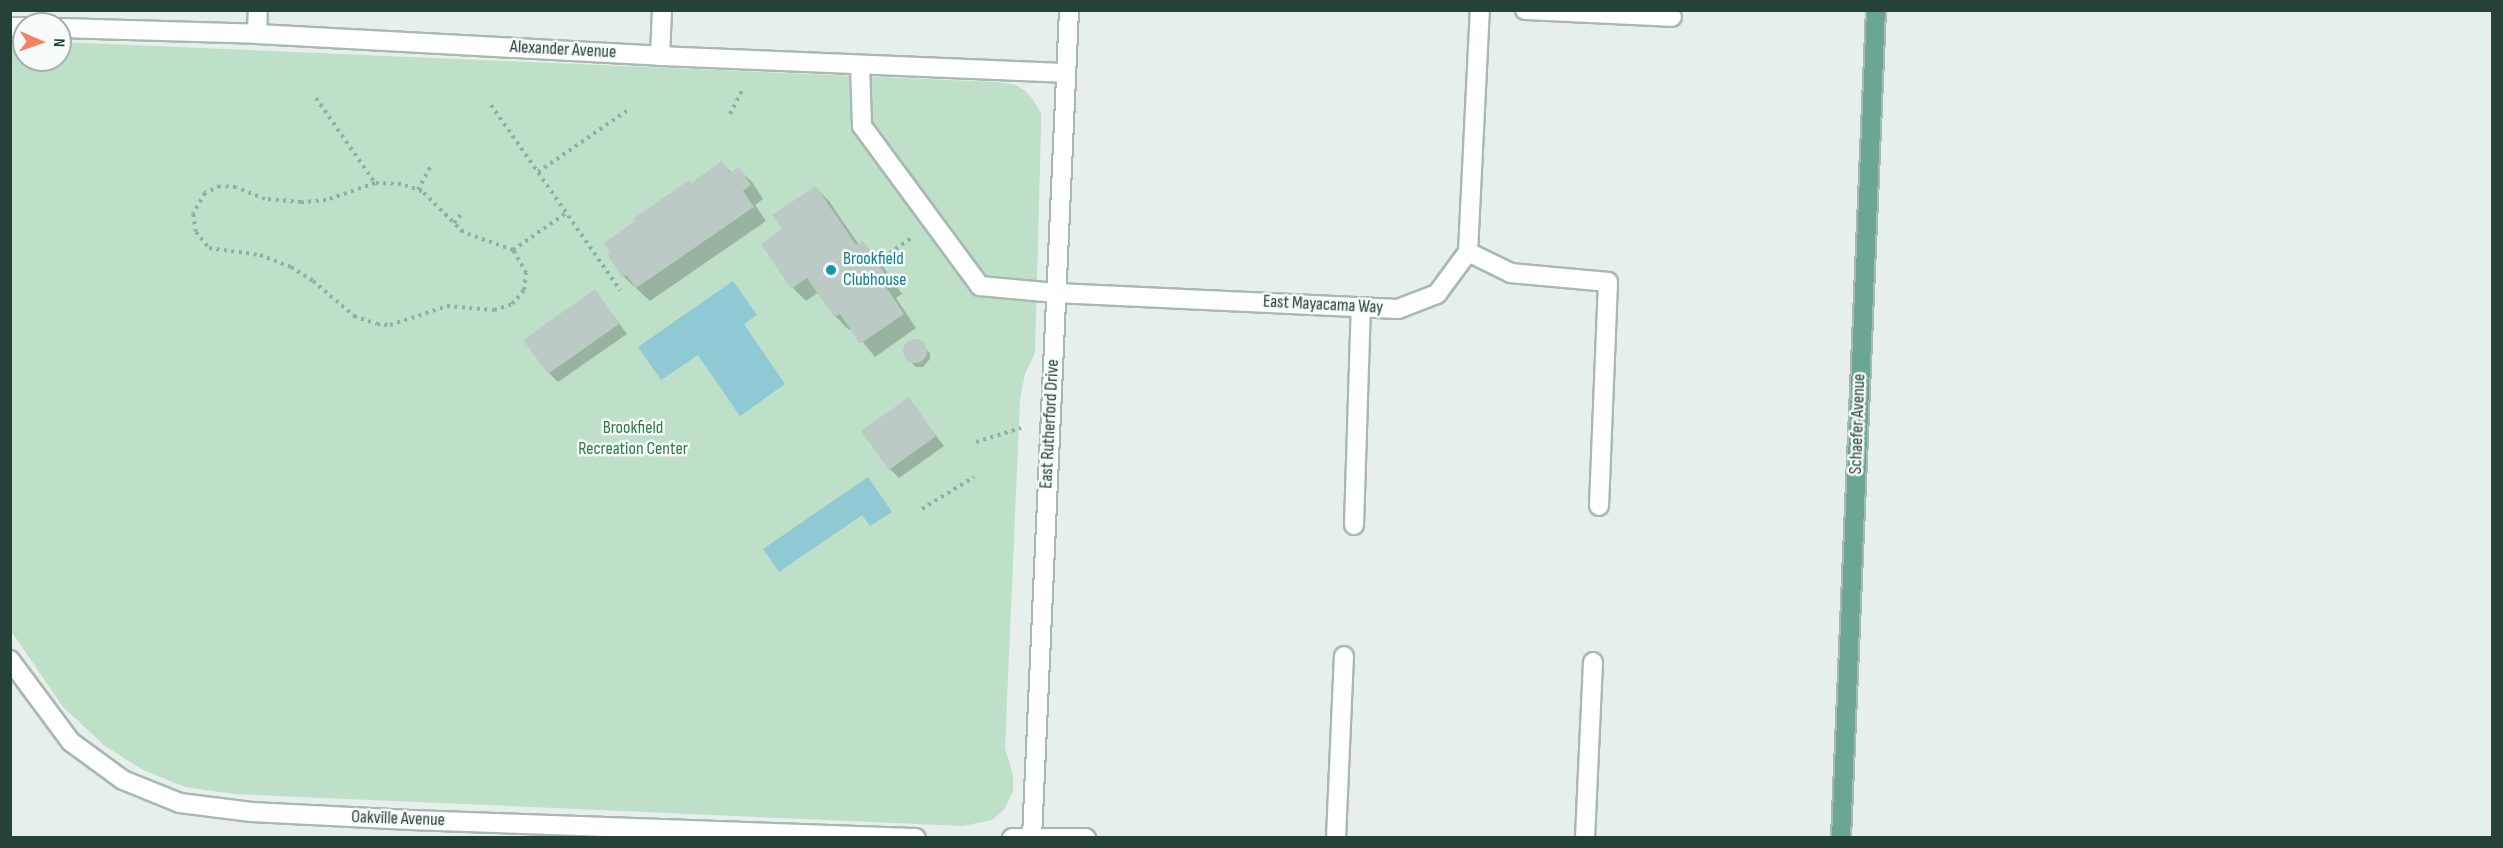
<!DOCTYPE html>
<html>
<head>
<meta charset="utf-8">
<style>
  body { margin:0 }
  #map { position:relative; width:2503px; height:848px; overflow:hidden; background:#e6efeb; font-family:"Sofia Sans Condensed",sans-serif }
  div>[style] { position:absolute }
  .green>* { inset:0; background:#bfe0c8 }
  .water>* { inset:0; background:#8ec9d4 }
  .shadow>* { inset:0; background:#0003 }
  .building>* { inset:0; background:#bbcac4 }
  .round { border-radius:50% }
  .path>* { height:4px; margin-top:-2px; transform-origin:0; background:repeating-linear-gradient(90deg,#86b3a5 0 3px,transparent 0 7.5px) }
  .roads { filter:drop-shadow(2px 0 #a8b8b2) drop-shadow(-2px 0 #a8b8b2) drop-shadow(0 2px #a8b8b2) drop-shadow(0 -2px #a8b8b2) }
  .minor>* { height:18px; margin:-9px; padding:0 9px; transform-origin:9px; border-radius:9px; background:#fff }
  .major>* { height:18px; margin:-9px; padding:0 9px; transform-origin:9px; border-radius:9px; background:#6aa596 }
  .dots>* { width:16px; height:16px; translate:-50% -50%; box-sizing:border-box; border:3px solid #f7fbf9; border-radius:50% }
  span { translate:-50% -50%; white-space:nowrap; text-align:center; line-height:1.15; -webkit-text-stroke:5px #f7fbf9; paint-order:stroke }
  .street-label { font-size:18px; color:#24423a }
  .culture-label { font-size:18px; color:#0d838f }
  .left { translate:0 -50%; text-align:left }
  .park-label { font-size:18px; color:#2d7a4b }
  .frame { position:absolute; inset:0; border:12px solid #24423a; pointer-events:none }
  .north { position:absolute; left:12px; top:12px; width:60px; height:60px; box-sizing:border-box; background:#f7fbf9; border:2px solid #a3b1ad; border-radius:50%; rotate:92deg; font-size:16px; font-weight:700; line-height:24px; text-align:center; color:#24423a }
  .north::after { content:''; display:block; margin:auto; width:21px; height:27px; background:#f4845f; clip-path:polygon(50% 0,100% 100%,50% 72%,0 100%) }
</style>
</head>
<body>
<div id="map">
  <div class="green">
    <div style="clip-path:polygon(11px 40px,24px 41px,24px 60px,60px 60px,60px 42px,998px 82px,1016px 85px,1024px 90px,1032px 98px,1041px 113px,1041px 129px,1035px 353px,1025px 374px,1020px 400px,1005px 748px,1013px 775px,1013px 792px,1004px 810px,992px 820px,963px 826px,234px 794px,185px 787px,143px 770px,105px 746px,63px 707px,11px 631px)"></div>
  </div>
  <div class="water">
    <div style="clip-path:polygon(733px 281px,757px 315px,744px 324px,785px 384px,740px 416px,698px 355px,661px 380px,638px 347px)"></div>
    <div style="clip-path:polygon(868px 477px,892px 512px,870px 526px,862px 515px,779px 572px,763px 549px)"></div>
  </div>
  <div class="shadow">
    <div style="clip-path:polygon(722px 163px,732px 173px,738px 169px,752px 182px,763px 199px,755px 205px,766px 221px,650px 301px,624px 277px,691px 184px)"></div>
    <div style="clip-path:polygon(816px 188px,829px 201px,859px 245px,863px 243px,876px 256px,902px 294px,896px 298px,916px 328px,875px 357px,851px 328px,849px 330px,835px 316px,819px 292px,806px 301px,793px 288px,784px 229px)"></div>
    <div style="clip-path:polygon(595px 291px,627px 334px,558px 382px,549px 373px)"></div>
    <div style="clip-path:polygon(917px 341px,930px 353px,930px 359px,923px 367px,916px 367px,906px 357px,904px 350px,911px 342px)"></div>
    <div style="clip-path:polygon(908px 399px,944px 446px,899px 478px,890px 469px)"></div>
  </div>
  <div class="building">
    <div style="clip-path:polygon(722px 161px,730px 173px,739px 167px,751px 185px,743px 191px,754px 207px,636px 288px,626px 275px,622px 278px,607px 254px,610px 252px,604px 243px,635px 221px,634px 218px,689px 180px,691px 183px)"></div>
    <div style="clip-path:polygon(816px 186px,856px 245px,863px 241px,889px 280px,884px 284px,904px 314px,860px 344px,840px 314px,834px 317px,807px 278px,791px 289px,761px 244px,782px 229px,772px 215px)"></div>
    <div style="clip-path:polygon(595px 289px,619px 324px,548px 374px,523px 340px)"></div>
    <div class="round" style="left:903px;top:339px;width:24px;height:24px"></div>
    <div style="clip-path:polygon(909px 397px,936px 436px,889px 470px,861px 431px)"></div>
  </div>
  <div class="path">
    <div style="left:316px;top:98px;width:103px;rotate:55.2deg"></div>
    <div style="left:491px;top:105px;width:226px;rotate:55.1deg"></div>
    <div style="left:730px;top:114px;width:29px;rotate:-63deg"></div>
    <div style="left:538px;top:172px;width:109px;rotate:-34.6deg"></div>
    <div style="left:418px;top:190px;width:27px;rotate:-62deg"></div>
    <div style="left:454px;top:223px;width:14px;rotate:-51deg"></div>
    <div style="left:513px;top:250px;width:53px;rotate:-160.2deg"></div>
    <div style="left:463px;top:232px;width:58px;rotate:-135deg"></div>
    <div style="left:422px;top:191px;width:22px;rotate:-162deg"></div>
    <div style="left:401px;top:184px;width:26px;rotate:-178deg"></div>
    <div style="left:375px;top:183px;width:52px;rotate:160.9deg"></div>
    <div style="left:326px;top:200px;width:25px;rotate:175deg"></div>
    <div style="left:301px;top:202px;width:36px;rotate:-175deg"></div>
    <div style="left:265px;top:199px;width:31px;rotate:-158deg"></div>
    <div style="left:236px;top:187px;width:16px;rotate:-176deg"></div>
    <div style="left:220px;top:186px;width:17px;rotate:155deg"></div>
    <div style="left:205px;top:193px;width:24px;rotate:120deg"></div>
    <div style="left:193px;top:214px;width:18px;rotate:81deg"></div>
    <div style="left:196px;top:232px;width:21px;rotate:51deg"></div>
    <div style="left:209px;top:248px;width:51px;rotate:7.8deg"></div>
    <div style="left:260px;top:255px;width:33px;rotate:21deg"></div>
    <div style="left:291px;top:267px;width:26px;rotate:32deg"></div>
    <div style="left:313px;top:281px;width:54px;rotate:40.5deg"></div>
    <div style="left:354px;top:316px;width:24px;rotate:19deg"></div>
    <div style="left:377px;top:324px;width:13px;rotate:4deg"></div>
    <div style="left:390px;top:325px;width:60px;rotate:-18.4deg"></div>
    <div style="left:447px;top:306px;width:47px;rotate:4.9deg"></div>
    <div style="left:494px;top:310px;width:19px;rotate:-18deg"></div>
    <div style="left:512px;top:304px;width:18px;rotate:-49deg"></div>
    <div style="left:524px;top:290px;width:17px;rotate:-83deg"></div>
    <div style="left:526px;top:273px;width:26px;rotate:-119deg"></div>
    <div style="left:513px;top:250px;width:65px;rotate:-34.9deg"></div>
    <div style="left:877px;top:262px;width:42px;rotate:-35.2deg"></div>
    <div style="left:976px;top:442px;width:47px;rotate:-17.3deg"></div>
    <div style="left:922px;top:509px;width:61px;rotate:-31.6deg"></div>
  </div>
  <div class="roads">
    <div class="minor">
      <div style="left:1525px;top:10px;width:147px;rotate:2.7deg"></div>
      <div style="left:10px;top:27px;width:14px"></div>
      <div style="left:60px;top:28px;width:197px;rotate:1.7deg"></div>
      <div style="left:257px;top:34px;width:404px;rotate:3.1deg"></div>
      <div style="left:660px;top:56px;width:406px;rotate:2.4deg"></div>
      <div style="left:257px;top:34px;width:24px;rotate:-88deg"></div>
      <div style="left:660px;top:56px;width:46px;rotate:-87.5deg"></div>
      <div style="left:860px;top:65px;width:61px;rotate:88.1deg"></div>
      <div style="left:862px;top:126px;width:199px;rotate:53.6deg"></div>
      <div style="left:980px;top:286px;width:76px;rotate:5.3deg"></div>
      <div style="left:1056px;top:293px;width:342px;rotate:2.7deg"></div>
      <div style="left:1398px;top:309px;width:42px;rotate:-21deg"></div>
      <div style="left:1437px;top:294px;width:52px;rotate:-53.6deg"></div>
      <div style="left:1468px;top:252px;width:242px;rotate:-87.2deg"></div>
      <div style="left:1468px;top:252px;width:48px;rotate:26deg"></div>
      <div style="left:1511px;top:273px;width:97px;rotate:5.3deg"></div>
      <div style="left:1608px;top:282px;width:224px;rotate:92.3deg"></div>
      <div style="left:1354px;top:525px;width:218px;rotate:-88.2deg"></div>
      <div style="left:10px;top:660px;width:102px;rotate:53.4deg"></div>
      <div style="left:71px;top:742px;width:64px;rotate:36.2deg"></div>
      <div style="left:123px;top:780px;width:61px;rotate:22deg"></div>
      <div style="left:180px;top:803px;width:72px;rotate:7.2deg"></div>
      <div style="left:251px;top:812px;width:160px;rotate:2.9deg"></div>
      <div style="left:411px;top:820px;width:505px;rotate:2.04deg"></div>
      <div style="left:1012px;top:838px;width:74px"></div>
      <div style="left:1032px;top:838px;width:829px;rotate:-87.44deg"></div>
      <div style="left:1336px;top:838px;width:182px;rotate:-87.5deg"></div>
      <div style="left:1585px;top:838px;width:176px;rotate:-87.4deg"></div>
    </div>
    <div class="major">
      <div style="left:1841px;top:838px;width:829px;rotate:-87.58deg"></div>
    </div>
  </div>
  <div class="dots">
    <div style="left:831px;top:270px;background:#0f9aa8"></div>
  </div>
  <div class="street-label">
    <span style="left:563px;top:50px;rotate:3deg">Alexander Avenue</span>
    <span style="left:1323px;top:305px;rotate:3deg">East Mayacama Way</span>
    <span style="left:1050px;top:424px;rotate:-87deg">East Rutherford Drive</span>
    <span style="left:1858px;top:424px;rotate:-88deg">Schaefer Avenue</span>
    <span style="left:398px;top:819px;rotate:2deg">Oakville Avenue</span>
  </div>
  <div class="culture-label">
    <span class="left" style="left:843px;top:270px">Brookfield<br>Clubhouse</span>
  </div>
  <div class="park-label">
    <span style="left:633px;top:439px">Brookfield<br>Recreation Center</span>
  </div>
  <div class="frame"></div>
  <div class="north">N</div>
</div>
</body>
</html>
